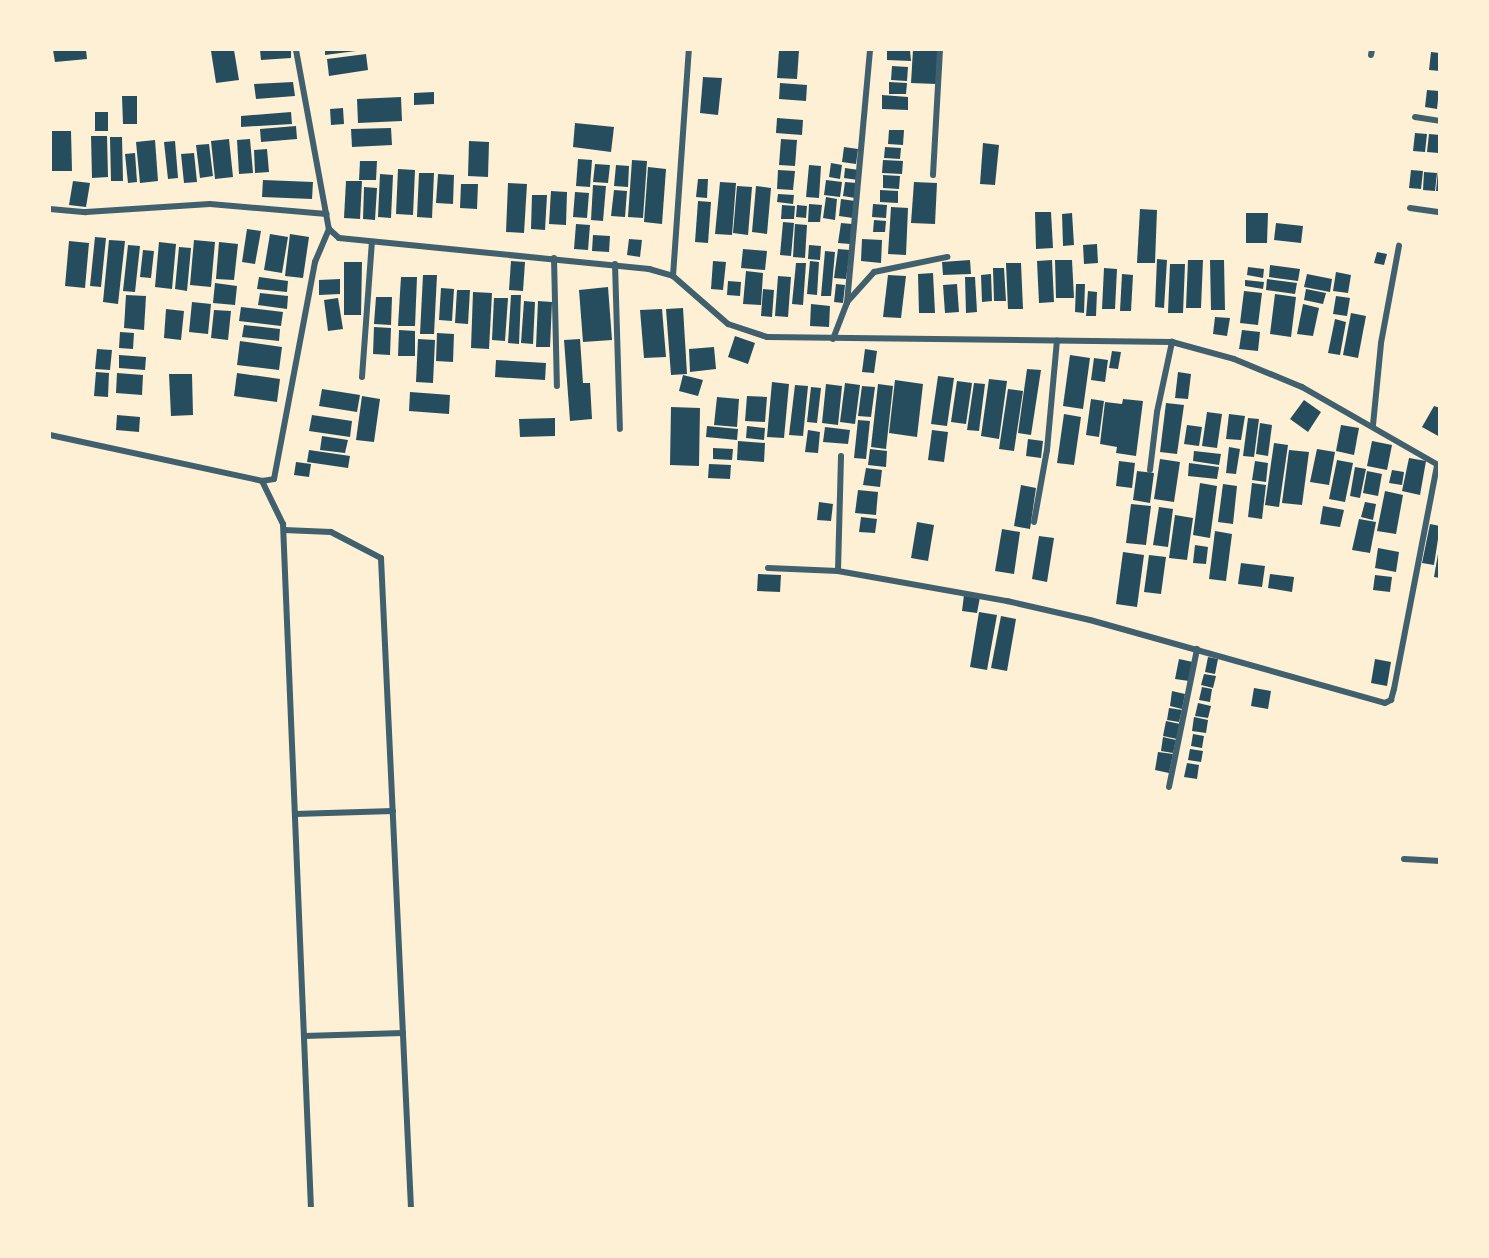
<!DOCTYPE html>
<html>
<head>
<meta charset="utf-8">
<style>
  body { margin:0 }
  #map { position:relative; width:1489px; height:1258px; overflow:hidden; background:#fdf0d5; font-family:Jost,sans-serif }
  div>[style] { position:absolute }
  .building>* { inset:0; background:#264d5e }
  .minor>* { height:6px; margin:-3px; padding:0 3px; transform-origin:3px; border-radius:3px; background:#3f606c }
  span { translate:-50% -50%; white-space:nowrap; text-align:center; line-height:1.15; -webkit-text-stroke:4.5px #fdf0d5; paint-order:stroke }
  .frame { position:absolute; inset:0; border:51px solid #fdf0d5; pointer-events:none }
</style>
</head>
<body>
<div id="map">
  <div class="building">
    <div style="clip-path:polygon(53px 50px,86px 50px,87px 59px,55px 62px)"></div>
    <div style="clip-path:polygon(234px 50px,239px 80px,216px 83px,211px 51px)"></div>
    <div style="clip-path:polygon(260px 50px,291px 50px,291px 58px,261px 60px)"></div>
    <div style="clip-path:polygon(325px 50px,356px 50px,356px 51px,325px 55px)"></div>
    <div style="clip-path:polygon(779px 50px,799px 50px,797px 79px,777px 78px)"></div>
    <div style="clip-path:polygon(887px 50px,910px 50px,911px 61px,887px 60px)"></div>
    <div style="clip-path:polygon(913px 50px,938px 50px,936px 84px,911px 83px)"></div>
    <div style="clip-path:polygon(1431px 52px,1440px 53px,1440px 71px,1429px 70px)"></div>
    <div style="clip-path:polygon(366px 54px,368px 70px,329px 76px,327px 59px)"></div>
    <div style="clip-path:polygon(892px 66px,908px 67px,907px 81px,891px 80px)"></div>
    <div style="clip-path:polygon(703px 77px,722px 78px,718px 115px,700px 113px)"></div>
    <div style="clip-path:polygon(293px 82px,295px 96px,256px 99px,254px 84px)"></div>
    <div style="clip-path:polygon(889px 82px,907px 83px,906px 94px,889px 94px)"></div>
    <div style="clip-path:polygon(780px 83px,807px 85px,806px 101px,779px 99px)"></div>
    <div style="clip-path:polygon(1427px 90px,1439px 91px,1437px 109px,1425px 107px)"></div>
    <div style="clip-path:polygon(434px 92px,434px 104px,414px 105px,414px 93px)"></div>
    <div style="clip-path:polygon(882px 95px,908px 97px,908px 110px,882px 109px)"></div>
    <div style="clip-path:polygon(122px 96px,137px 96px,137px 124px,123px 124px)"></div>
    <div style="clip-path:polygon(401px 97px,402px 121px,358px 123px,357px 99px)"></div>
    <div style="clip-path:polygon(343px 108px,344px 124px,331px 125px,330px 109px)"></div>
    <div style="clip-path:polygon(95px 112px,108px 112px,108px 131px,95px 131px)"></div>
    <div style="clip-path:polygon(291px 112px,292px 124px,241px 127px,241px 116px)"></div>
    <div style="clip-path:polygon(777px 118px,803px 120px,802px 135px,776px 133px)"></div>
    <div style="clip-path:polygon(575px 123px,614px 127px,611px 152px,573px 147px)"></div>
    <div style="clip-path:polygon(296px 126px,297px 139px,261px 142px,260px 129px)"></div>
    <div style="clip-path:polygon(391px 128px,392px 145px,352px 147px,351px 129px)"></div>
    <div style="clip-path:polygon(889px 130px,904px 130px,903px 145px,888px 144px)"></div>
    <div style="clip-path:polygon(52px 131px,71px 131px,72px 171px,52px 171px)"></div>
    <div style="clip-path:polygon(1415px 133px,1427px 134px,1425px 152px,1413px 151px)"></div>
    <div style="clip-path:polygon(1429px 134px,1440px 135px,1439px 153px,1427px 152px)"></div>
    <div style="clip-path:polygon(91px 136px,107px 136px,108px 177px,92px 178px)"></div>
    <div style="clip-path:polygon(110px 137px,122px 137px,123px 181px,111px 181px)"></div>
    <div style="clip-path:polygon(229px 139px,233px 177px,215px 179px,211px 141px)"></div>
    <div style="clip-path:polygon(250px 139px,253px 173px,239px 174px,237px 140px)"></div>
    <div style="clip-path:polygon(781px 139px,797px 140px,795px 166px,779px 165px)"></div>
    <div style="clip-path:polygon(155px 140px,158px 181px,140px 183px,136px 142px)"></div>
    <div style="clip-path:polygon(175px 141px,178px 178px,168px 179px,164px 142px)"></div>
    <div style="clip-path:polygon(469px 141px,489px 142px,488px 177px,468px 176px)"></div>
    <div style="clip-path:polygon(983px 143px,999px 145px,995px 185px,980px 184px)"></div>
    <div style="clip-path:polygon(209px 144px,213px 176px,200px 178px,196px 145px)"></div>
    <div style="clip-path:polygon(844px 147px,858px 149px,856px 164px,842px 162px)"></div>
    <div style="clip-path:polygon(885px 147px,901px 148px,900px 159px,884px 158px)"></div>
    <div style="clip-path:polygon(267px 149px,269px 172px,255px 173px,254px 150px)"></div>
    <div style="clip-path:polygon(135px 153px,137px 182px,128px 183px,125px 154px)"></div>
    <div style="clip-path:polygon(194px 153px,197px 182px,184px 183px,181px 154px)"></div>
    <div style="clip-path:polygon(578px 159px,592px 160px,590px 187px,576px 186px)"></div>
    <div style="clip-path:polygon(632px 160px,647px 161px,643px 218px,628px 217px)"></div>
    <div style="clip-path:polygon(883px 160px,903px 161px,902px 174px,882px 173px)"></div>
    <div style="clip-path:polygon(360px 161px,377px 161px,376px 180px,359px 180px)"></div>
    <div style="clip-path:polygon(831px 163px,842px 165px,840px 179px,829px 177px)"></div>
    <div style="clip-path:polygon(595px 164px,610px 165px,608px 183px,593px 182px)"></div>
    <div style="clip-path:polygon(616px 165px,629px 166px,628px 187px,614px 186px)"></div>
    <div style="clip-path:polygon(809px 165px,821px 166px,819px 198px,806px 197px)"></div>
    <div style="clip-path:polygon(648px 167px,666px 169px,662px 224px,644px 222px)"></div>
    <div style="clip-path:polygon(845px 168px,859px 170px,858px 180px,844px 178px)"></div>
    <div style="clip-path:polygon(398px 169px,415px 170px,413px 215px,396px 214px)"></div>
    <div style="clip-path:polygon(778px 170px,795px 171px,793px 190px,777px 189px)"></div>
    <div style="clip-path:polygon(1411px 170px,1423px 171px,1421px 189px,1409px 188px)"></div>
    <div style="clip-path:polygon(1438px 171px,1440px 171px,1440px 191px,1436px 191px)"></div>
    <div style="clip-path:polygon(1424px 172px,1437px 173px,1435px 191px,1423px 190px)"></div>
    <div style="clip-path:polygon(419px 173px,434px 173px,432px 218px,417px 217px)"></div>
    <div style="clip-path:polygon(380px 174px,393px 175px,391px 218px,378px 217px)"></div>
    <div style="clip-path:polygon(438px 174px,454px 175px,453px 204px,436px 203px)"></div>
    <div style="clip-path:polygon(883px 175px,900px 176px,899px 189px,883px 188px)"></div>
    <div style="clip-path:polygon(698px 179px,708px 179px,707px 198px,696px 197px)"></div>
    <div style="clip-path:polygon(263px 180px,313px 182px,312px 199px,262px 197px)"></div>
    <div style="clip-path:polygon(826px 180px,842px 182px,840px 197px,824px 195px)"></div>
    <div style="clip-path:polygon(73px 181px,90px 183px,86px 207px,69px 205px)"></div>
    <div style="clip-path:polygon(346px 181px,362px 181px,360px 219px,344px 218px)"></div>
    <div style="clip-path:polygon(720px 182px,736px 183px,732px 235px,715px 234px)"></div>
    <div style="clip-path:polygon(845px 182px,857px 183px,855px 198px,843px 196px)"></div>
    <div style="clip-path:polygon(914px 182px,937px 183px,935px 224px,911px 223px)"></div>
    <div style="clip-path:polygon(508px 183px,527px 184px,524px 233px,506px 232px)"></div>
    <div style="clip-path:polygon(461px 184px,478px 184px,477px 209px,460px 208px)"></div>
    <div style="clip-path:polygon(593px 185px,606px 186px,603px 221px,591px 220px)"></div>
    <div style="clip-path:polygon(737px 186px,752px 187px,748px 235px,733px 233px)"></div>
    <div style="clip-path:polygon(756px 186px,771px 188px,767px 234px,752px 232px)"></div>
    <div style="clip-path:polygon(364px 187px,377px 188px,375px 220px,363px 219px)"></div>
    <div style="clip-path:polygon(614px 190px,627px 191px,625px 217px,611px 216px)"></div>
    <div style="clip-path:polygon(880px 190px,898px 191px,898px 203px,880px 202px)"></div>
    <div style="clip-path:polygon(551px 191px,567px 192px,566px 225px,549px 224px)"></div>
    <div style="clip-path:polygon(575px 192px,589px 193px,587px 218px,573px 217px)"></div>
    <div style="clip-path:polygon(778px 194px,794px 195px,793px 204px,777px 202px)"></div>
    <div style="clip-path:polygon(532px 195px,547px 195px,545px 230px,531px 229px)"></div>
    <div style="clip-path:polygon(826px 197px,837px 199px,835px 220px,823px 218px)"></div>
    <div style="clip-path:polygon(841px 199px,855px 201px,853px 218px,839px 216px)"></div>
    <div style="clip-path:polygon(698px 201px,711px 202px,708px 243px,695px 242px)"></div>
    <div style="clip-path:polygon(809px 204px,822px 205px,820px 222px,808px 222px)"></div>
    <div style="clip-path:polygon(873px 204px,887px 205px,886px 218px,872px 217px)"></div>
    <div style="clip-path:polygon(782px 205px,795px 206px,794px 219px,781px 219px)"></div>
    <div style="clip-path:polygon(797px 205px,807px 206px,806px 218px,796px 217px)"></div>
    <div style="clip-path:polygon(891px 207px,908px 208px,906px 255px,888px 254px)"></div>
    <div style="clip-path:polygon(1140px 209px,1157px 210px,1155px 263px,1137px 263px)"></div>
    <div style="clip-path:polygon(1035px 212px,1051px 212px,1053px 248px,1036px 249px)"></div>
    <div style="clip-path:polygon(1072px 213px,1074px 245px,1063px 246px,1062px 214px)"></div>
    <div style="clip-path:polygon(1246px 213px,1268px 213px,1267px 243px,1246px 243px)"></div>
    <div style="clip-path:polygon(874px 220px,886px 221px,885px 232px,873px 232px)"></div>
    <div style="clip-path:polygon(783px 222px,794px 223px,791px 256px,780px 255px)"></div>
    <div style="clip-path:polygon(841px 223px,852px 224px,850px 244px,838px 243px)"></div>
    <div style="clip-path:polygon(1276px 223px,1303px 226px,1301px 243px,1274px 240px)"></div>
    <div style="clip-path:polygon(576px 224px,590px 225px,588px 250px,574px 249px)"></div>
    <div style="clip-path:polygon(795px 224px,807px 225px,805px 258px,793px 257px)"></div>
    <div style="clip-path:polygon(247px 229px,261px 231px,255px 264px,242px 262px)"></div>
    <div style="clip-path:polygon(270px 234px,288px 237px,282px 273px,264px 270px)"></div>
    <div style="clip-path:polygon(290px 234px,309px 237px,303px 278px,285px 276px)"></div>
    <div style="clip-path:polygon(593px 235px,610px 236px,609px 252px,592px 251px)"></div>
    <div style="clip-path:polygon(95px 237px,106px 238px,101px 287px,90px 286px)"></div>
    <div style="clip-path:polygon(629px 239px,642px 240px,640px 257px,627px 255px)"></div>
    <div style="clip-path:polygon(862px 239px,882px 240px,881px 263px,861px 261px)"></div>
    <div style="clip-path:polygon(109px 240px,125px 241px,118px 304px,103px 302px)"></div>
    <div style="clip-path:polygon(194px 240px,215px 242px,211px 287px,190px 285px)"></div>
    <div style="clip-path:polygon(69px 241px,89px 243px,85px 288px,65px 286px)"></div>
    <div style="clip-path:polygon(159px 242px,176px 244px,172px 289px,155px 287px)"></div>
    <div style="clip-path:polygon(219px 242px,238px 244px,234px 280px,216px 279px)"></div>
    <div style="clip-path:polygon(1097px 244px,1098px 263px,1084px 264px,1083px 245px)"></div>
    <div style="clip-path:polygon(128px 245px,140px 246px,135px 292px,123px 291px)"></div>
    <div style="clip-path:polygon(809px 245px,821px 246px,820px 260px,808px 259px)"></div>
    <div style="clip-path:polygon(179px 247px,191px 248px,187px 291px,175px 289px)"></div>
    <div style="clip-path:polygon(743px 249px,767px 251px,765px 270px,741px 268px)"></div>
    <div style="clip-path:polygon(838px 249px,850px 250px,846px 279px,834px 278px)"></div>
    <div style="clip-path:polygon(143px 250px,154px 251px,151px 278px,140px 277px)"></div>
    <div style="clip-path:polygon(825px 251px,835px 252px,831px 296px,821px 296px)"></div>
    <div style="clip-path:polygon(1377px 252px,1387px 254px,1384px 265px,1374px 263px)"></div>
    <div style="clip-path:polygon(1157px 259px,1167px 260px,1164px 308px,1155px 307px)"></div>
    <div style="clip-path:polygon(970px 260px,971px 274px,943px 275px,942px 262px)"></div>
    <div style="clip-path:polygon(1052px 260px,1054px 302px,1039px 303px,1037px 261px)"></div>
    <div style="clip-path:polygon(1055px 260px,1072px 260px,1074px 298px,1056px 298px)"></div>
    <div style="clip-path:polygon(1188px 260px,1203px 260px,1201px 308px,1186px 308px)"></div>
    <div style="clip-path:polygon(1210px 260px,1224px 260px,1225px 310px,1211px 310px)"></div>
    <div style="clip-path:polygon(511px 261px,525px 262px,523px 291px,509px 290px)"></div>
    <div style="clip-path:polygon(713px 261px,726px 262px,723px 290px,711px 289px)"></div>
    <div style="clip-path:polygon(810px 261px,819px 262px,817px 295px,807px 294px)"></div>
    <div style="clip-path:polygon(344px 262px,362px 262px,361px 315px,344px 315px)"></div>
    <div style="clip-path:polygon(796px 263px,806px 263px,803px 305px,792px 304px)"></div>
    <div style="clip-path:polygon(1006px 263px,1021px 263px,1023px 309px,1008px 309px)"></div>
    <div style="clip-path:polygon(1170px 264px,1185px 264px,1183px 313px,1168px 313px)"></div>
    <div style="clip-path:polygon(1270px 265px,1300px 269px,1298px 281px,1269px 277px)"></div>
    <div style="clip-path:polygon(1248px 267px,1264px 269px,1263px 278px,1247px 275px)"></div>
    <div style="clip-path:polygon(993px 268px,1004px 268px,1006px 301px,994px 301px)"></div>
    <div style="clip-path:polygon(1104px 268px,1117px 269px,1115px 309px,1102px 309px)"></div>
    <div style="clip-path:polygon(746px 271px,763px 273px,761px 305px,743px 304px)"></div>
    <div style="clip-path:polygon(1336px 272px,1351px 275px,1348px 293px,1333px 291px)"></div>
    <div style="clip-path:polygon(933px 273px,935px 313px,919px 313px,918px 274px)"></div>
    <div style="clip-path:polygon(991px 274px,992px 301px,982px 302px,981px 275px)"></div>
    <div style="clip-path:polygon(1122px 274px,1133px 275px,1131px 311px,1120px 311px)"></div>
    <div style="clip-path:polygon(1307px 274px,1332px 279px,1330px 292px,1304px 287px)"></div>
    <div style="clip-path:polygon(423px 275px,437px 275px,434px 334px,420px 334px)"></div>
    <div style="clip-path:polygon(888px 275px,906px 276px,901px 318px,883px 317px)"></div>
    <div style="clip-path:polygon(778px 276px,791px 277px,788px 317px,775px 316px)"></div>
    <div style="clip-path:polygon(259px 277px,288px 281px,287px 292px,257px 289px)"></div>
    <div style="clip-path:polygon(401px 277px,417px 277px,415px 326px,398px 326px)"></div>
    <div style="clip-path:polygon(965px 277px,975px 277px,977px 312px,966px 313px)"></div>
    <div style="clip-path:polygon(340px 279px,340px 294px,319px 295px,319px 280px)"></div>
    <div style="clip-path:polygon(1267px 279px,1297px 283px,1295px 294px,1266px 290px)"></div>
    <div style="clip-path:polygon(1245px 280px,1264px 282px,1263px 289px,1245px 286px)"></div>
    <div style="clip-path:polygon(728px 281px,741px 282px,740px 296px,727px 295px)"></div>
    <div style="clip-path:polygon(215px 283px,237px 286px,235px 305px,213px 303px)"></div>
    <div style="clip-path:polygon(836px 284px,845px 285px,843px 303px,834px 302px)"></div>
    <div style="clip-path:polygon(957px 284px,959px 312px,945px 313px,943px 285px)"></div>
    <div style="clip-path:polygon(1076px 284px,1085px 284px,1084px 313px,1075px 312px)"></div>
    <div style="clip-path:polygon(608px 287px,612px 340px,583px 342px,579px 290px)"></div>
    <div style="clip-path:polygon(441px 288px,454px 289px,452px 321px,439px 320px)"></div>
    <div style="clip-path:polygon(763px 289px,774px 290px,772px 317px,761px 316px)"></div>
    <div style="clip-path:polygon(1306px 289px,1326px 293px,1323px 304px,1304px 300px)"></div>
    <div style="clip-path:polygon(457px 290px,470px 290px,468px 324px,455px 323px)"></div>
    <div style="clip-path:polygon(1088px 291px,1097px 292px,1096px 316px,1086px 316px)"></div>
    <div style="clip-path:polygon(1244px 291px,1262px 293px,1258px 325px,1240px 323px)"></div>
    <div style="clip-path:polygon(473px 292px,492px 293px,489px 349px,471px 348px)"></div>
    <div style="clip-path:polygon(260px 293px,288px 296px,287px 309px,258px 305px)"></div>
    <div style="clip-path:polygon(1275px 294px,1296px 297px,1291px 337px,1270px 334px)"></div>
    <div style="clip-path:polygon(126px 295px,146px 296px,144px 330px,124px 328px)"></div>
    <div style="clip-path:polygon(511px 295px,521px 295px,519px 344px,508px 343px)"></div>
    <div style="clip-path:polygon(1336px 296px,1350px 298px,1347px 316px,1333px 314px)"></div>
    <div style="clip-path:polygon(376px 297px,392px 297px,391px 325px,374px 324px)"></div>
    <div style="clip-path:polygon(338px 298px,343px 329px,328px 331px,324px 300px)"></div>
    <div style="clip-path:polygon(494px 298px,508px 298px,505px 341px,492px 340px)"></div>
    <div style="clip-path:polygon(524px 301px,535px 302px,533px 344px,521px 343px)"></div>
    <div style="clip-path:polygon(538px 301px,552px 302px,550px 347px,536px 347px)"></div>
    <div style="clip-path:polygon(192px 302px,211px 304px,208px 334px,189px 332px)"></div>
    <div style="clip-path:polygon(811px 304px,830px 306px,829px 327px,810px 326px)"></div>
    <div style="clip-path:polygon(1303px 304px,1319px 308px,1313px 336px,1297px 334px)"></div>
    <div style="clip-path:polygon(241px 307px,283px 312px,281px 326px,239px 321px)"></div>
    <div style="clip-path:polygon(683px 308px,687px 374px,671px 375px,666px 309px)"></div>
    <div style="clip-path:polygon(166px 309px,184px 311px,181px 340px,164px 338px)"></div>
    <div style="clip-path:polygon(662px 309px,666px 357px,644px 358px,640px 310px)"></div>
    <div style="clip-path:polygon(214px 310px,231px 311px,228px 340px,211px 338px)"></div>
    <div style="clip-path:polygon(1351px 313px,1366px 316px,1358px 358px,1343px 355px)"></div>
    <div style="clip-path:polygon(1215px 317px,1230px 318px,1227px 336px,1213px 334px)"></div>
    <div style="clip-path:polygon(1335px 319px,1346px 322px,1340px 355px,1328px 353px)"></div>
    <div style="clip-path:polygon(244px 325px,280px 329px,279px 341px,242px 337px)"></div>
    <div style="clip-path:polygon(374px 327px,391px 328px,390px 355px,373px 354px)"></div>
    <div style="clip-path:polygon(399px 330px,415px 331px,415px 356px,398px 356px)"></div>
    <div style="clip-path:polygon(1242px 330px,1260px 332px,1258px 351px,1239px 349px)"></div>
    <div style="clip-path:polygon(120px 332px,134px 333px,133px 349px,119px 348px)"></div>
    <div style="clip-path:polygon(437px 333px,454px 334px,453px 362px,436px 361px)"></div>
    <div style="clip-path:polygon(735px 336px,755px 343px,748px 364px,728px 357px)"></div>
    <div style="clip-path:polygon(418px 339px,435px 340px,433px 383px,416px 382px)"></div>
    <div style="clip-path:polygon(580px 339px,583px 383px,590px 383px,592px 419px,570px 421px,564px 340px)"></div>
    <div style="clip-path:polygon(240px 341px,282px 347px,279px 370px,237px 365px)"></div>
    <div style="clip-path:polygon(714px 347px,716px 369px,690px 372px,689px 349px)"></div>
    <div style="clip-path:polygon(97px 349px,112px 350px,110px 370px,95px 369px)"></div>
    <div style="clip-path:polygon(865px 349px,877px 351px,874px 373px,862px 372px)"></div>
    <div style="clip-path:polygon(1112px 351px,1121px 352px,1118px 369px,1109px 368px)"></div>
    <div style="clip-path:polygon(119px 355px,146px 357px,145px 370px,119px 368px)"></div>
    <div style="clip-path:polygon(1070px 355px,1090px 358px,1083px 409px,1063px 406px)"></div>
    <div style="clip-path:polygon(1094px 358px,1108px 360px,1105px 382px,1091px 380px)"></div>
    <div style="clip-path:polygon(496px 360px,546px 363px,545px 380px,495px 377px)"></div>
    <div style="clip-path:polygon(1027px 369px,1041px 370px,1031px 435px,1018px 433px)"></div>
    <div style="clip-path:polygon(96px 372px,109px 373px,108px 397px,94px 396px)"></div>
    <div style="clip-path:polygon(1178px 372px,1191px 374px,1188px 399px,1175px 398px)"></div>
    <div style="clip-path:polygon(117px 373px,143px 375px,142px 395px,116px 393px)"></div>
    <div style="clip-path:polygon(237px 373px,280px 379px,277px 402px,234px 396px)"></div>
    <div style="clip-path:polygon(169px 374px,192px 374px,193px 415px,171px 416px)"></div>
    <div style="clip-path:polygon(683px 375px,703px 380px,698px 396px,679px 391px)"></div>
    <div style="clip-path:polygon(938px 376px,954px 378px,947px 426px,931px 424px)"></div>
    <div style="clip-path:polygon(989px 379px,1007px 381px,999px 439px,981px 436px)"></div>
    <div style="clip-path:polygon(895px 380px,923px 384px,917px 437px,889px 433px)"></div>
    <div style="clip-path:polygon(957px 381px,972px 383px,966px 424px,951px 422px)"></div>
    <div style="clip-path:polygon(772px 382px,789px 384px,784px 438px,767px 437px)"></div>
    <div style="clip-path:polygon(845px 383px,860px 385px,855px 424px,840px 422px)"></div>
    <div style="clip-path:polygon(974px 383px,985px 384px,979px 431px,967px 430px)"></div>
    <div style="clip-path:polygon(826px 384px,842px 386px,838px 425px,822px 423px)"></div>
    <div style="clip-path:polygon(878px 384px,893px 386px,886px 449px,871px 447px)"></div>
    <div style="clip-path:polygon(795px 385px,808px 386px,803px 436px,789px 435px)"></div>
    <div style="clip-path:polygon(862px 386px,875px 387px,871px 417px,858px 416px)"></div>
    <div style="clip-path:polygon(811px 387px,821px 388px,817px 423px,807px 422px)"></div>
    <div style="clip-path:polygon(322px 389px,360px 395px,357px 412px,319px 406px)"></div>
    <div style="clip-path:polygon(1008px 389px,1023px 391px,1014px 451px,999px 449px)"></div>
    <div style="clip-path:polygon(410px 392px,450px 395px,449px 414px,409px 411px)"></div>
    <div style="clip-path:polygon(362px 396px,380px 399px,374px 442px,356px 440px)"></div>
    <div style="clip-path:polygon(747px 396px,767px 397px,765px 422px,745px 421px)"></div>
    <div style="clip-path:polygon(717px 397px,739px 399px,737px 427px,714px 425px)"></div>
    <div style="clip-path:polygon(1091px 399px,1104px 401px,1099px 437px,1086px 435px)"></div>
    <div style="clip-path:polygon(1123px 399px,1143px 401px,1136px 456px,1116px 453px,1117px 447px,1100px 444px,1105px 402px,1122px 404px)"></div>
    <div style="clip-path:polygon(1304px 400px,1321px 412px,1308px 432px,1290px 419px)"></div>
    <div style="clip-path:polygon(1166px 403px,1184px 405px,1177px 454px,1160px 452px)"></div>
    <div style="clip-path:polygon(1434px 406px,1440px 408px,1440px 437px,1422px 427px)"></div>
    <div style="clip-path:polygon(671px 407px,700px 408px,699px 466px,670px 465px)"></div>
    <div style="clip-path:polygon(1207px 412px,1222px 414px,1217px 448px,1202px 446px)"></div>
    <div style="clip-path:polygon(1064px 414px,1081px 417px,1074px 465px,1057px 463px)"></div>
    <div style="clip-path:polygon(1229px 414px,1245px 416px,1241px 440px,1226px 439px)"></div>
    <div style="clip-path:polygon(117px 415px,140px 417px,139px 432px,116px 430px)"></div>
    <div style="clip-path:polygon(312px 415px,352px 421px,350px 437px,309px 431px)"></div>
    <div style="clip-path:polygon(555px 418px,555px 436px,520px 437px,519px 419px)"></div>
    <div style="clip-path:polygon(1248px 418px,1259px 419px,1254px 457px,1243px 456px)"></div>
    <div style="clip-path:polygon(858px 420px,870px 421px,866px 459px,854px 458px)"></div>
    <div style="clip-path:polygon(1260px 423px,1272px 425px,1268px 456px,1256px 454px)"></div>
    <div style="clip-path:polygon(1187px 425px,1202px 427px,1199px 446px,1184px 444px)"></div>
    <div style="clip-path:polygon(1341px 425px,1359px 428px,1354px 455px,1336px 451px)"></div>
    <div style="clip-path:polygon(707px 426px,738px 429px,737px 440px,706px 437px)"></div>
    <div style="clip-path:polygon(747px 426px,765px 428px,764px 440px,746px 438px)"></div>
    <div style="clip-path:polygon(825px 427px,850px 430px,848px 444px,823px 442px)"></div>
    <div style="clip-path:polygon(808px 430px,820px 432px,818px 453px,805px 452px)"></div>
    <div style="clip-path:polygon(932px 430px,948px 432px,944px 462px,928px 460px)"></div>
    <div style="clip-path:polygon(322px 436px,348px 440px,345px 453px,320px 450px)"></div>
    <div style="clip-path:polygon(1028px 439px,1043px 441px,1041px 458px,1026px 456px)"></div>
    <div style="clip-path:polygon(738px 441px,765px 443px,764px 462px,737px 460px)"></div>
    <div style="clip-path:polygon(1372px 441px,1392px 445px,1387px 470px,1367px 466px)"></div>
    <div style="clip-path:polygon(1274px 443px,1288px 445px,1279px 507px,1265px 505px)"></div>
    <div style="clip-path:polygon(1229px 447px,1240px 449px,1236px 474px,1226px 473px)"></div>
    <div style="clip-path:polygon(713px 448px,733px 449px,732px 460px,713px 459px)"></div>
    <div style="clip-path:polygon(870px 449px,887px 451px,886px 467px,868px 465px)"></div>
    <div style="clip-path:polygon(1317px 449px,1335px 452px,1329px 485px,1310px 482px)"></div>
    <div style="clip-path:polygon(309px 450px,350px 456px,348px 468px,307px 462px)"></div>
    <div style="clip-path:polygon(1289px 450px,1309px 452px,1302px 505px,1282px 503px)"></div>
    <div style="clip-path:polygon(1194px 451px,1221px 454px,1219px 465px,1193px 461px)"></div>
    <div style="clip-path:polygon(1409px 458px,1426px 461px,1420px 495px,1402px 491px)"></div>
    <div style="clip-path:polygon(1160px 459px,1180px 462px,1174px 502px,1154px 499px)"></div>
    <div style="clip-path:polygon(1337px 460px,1353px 463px,1345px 502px,1329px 499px)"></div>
    <div style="clip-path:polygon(1119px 461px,1135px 463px,1132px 488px,1116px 486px)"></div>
    <div style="clip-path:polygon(1255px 461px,1268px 463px,1266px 482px,1252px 480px)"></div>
    <div style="clip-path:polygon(296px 462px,311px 464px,309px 477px,294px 475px)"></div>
    <div style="clip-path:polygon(1189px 463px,1219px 467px,1217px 479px,1188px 476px)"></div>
    <div style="clip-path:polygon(709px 464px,731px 465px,730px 479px,708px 478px)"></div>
    <div style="clip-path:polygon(1355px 467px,1366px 469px,1360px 498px,1350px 496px)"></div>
    <div style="clip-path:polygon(866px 468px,882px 470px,880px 487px,863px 485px)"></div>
    <div style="clip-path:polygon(1392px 470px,1404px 472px,1402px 485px,1389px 483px)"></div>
    <div style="clip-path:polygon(1137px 471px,1154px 473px,1150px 503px,1133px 500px)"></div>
    <div style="clip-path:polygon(1367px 471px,1382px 474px,1378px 496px,1363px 493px)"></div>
    <div style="clip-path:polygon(1200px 483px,1217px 486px,1210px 538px,1193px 535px)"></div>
    <div style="clip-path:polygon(1252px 483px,1266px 485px,1262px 519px,1248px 517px)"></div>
    <div style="clip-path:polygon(1223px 484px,1237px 486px,1233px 524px,1218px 522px)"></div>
    <div style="clip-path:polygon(1021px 485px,1036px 488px,1030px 529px,1014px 526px)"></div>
    <div style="clip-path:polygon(858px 490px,878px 492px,876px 515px,855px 513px)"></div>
    <div style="clip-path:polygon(1385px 491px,1403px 495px,1396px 534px,1377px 531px)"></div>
    <div style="clip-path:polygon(819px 502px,833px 504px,831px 521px,817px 520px)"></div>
    <div style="clip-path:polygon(1365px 502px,1376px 504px,1373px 520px,1361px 517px)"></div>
    <div style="clip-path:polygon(1131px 504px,1151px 506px,1146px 545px,1126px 543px)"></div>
    <div style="clip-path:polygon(1323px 506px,1344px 510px,1340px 527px,1320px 524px)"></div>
    <div style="clip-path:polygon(1159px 507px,1173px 509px,1168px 547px,1153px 545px)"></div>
    <div style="clip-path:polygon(1175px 515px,1193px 518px,1187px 560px,1169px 558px)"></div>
    <div style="clip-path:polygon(861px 517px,877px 519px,875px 533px,859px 532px)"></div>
    <div style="clip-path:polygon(1359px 519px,1376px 522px,1370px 553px,1352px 550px)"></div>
    <div style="clip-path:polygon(917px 522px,934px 525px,928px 561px,911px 558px)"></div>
    <div style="clip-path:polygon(1430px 524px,1440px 526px,1434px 565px,1422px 563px)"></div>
    <div style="clip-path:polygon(1002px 529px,1020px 532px,1014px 574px,995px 571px)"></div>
    <div style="clip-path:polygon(1215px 531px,1232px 534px,1226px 581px,1209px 579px)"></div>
    <div style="clip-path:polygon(1039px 536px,1054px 538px,1047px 582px,1032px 579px)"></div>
    <div style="clip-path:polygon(1195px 545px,1208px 547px,1206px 564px,1193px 563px)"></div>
    <div style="clip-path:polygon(1378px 548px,1399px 552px,1396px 572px,1375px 568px)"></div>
    <div style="clip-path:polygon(1123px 552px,1144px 555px,1137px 607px,1116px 604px)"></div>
    <div style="clip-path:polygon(1438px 554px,1440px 554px,1440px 578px,1434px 577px)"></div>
    <div style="clip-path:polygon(1149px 555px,1166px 557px,1161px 594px,1144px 592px)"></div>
    <div style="clip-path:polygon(1241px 563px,1265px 566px,1262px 587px,1238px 584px)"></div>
    <div style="clip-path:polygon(758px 574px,781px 575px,780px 592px,757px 591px)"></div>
    <div style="clip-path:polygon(1270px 574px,1294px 577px,1292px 592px,1268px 588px)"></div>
    <div style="clip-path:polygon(1375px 575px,1392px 577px,1390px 592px,1373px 590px)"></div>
    <div style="clip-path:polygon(964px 595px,980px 597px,977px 613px,962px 611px)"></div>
    <div style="clip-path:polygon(979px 612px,997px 615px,987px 670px,970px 667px)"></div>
    <div style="clip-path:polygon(1001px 616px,1016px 619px,1007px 671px,991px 668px)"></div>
    <div style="clip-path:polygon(1208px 657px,1218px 659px,1215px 674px,1205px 672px)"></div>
    <div style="clip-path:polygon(1179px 659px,1193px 662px,1189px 681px,1175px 679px)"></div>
    <div style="clip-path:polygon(1375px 659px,1391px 662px,1387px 686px,1371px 683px)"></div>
    <div style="clip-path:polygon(1204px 674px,1216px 676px,1213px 688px,1201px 685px)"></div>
    <div style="clip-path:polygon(1202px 687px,1212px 689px,1210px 702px,1199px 700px)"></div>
    <div style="clip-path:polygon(1254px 688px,1271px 691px,1268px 709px,1251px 706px)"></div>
    <div style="clip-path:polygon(1172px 691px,1185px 694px,1182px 709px,1170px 706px)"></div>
    <div style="clip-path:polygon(1198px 703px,1211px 706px,1208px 718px,1195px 716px)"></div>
    <div style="clip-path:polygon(1169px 708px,1182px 710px,1179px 722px,1167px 720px)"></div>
    <div style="clip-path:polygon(1194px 717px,1208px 720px,1206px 733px,1192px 731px)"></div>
    <div style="clip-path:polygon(1166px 721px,1180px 724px,1177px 739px,1163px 736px)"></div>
    <div style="clip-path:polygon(1193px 734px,1204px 736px,1202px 748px,1191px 746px)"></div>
    <div style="clip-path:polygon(1163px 737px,1176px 740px,1173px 753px,1161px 751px)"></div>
    <div style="clip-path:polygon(1190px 749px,1203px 751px,1201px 762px,1188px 760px)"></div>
    <div style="clip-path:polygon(1158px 752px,1173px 754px,1169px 773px,1155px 770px)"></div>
    <div style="clip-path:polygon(1187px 763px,1199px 765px,1197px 779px,1184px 777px)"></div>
  </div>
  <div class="minor">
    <div style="left:296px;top:50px;width:182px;rotate:79.6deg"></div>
    <div style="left:329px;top:229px;width:13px;rotate:42deg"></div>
    <div style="left:339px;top:238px;width:312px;rotate:5.7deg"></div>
    <div style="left:649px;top:269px;width:25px;rotate:16deg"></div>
    <div style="left:673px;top:276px;width:73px;rotate:41.1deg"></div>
    <div style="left:728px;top:324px;width:41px;rotate:18.4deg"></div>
    <div style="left:767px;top:337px;width:405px;rotate:0.7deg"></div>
    <div style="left:1172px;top:342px;width:64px;rotate:15.3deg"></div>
    <div style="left:1234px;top:359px;width:74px;rotate:22.4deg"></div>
    <div style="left:1302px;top:387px;width:159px;rotate:29.8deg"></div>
    <div style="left:1371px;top:55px;width:5px;rotate:-79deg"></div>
    <div style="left:1415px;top:117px;width:25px;rotate:9deg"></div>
    <div style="left:933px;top:175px;width:125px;rotate:-86.8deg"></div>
    <div style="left:1410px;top:208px;width:30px;rotate:8deg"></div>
    <div style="left:50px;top:209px;width:36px;rotate:5deg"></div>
    <div style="left:86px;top:212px;width:124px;rotate:-3.7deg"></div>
    <div style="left:210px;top:204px;width:117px;rotate:4.9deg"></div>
    <div style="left:554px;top:258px;width:128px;rotate:88.7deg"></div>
    <div style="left:615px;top:264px;width:165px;rotate:88.3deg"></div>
    <div style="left:673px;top:276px;width:227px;rotate:-86deg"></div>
    <div style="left:848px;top:301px;width:39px;rotate:-48deg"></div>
    <div style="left:874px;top:272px;width:75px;rotate:-11.6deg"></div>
    <div style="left:833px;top:339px;width:39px;rotate:-69deg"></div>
    <div style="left:847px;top:303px;width:254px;rotate:-84.8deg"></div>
    <div style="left:362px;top:377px;width:135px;rotate:-85.8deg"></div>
    <div style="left:1373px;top:425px;width:82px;rotate:-84.4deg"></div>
    <div style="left:1381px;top:343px;width:99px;rotate:-79.5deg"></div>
    <div style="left:50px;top:435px;width:217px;rotate:12.2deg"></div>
    <div style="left:262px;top:481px;width:12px;rotate:-9deg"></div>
    <div style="left:274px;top:479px;width:221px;rotate:-79.3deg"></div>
    <div style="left:315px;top:262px;width:36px;rotate:-67deg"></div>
    <div style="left:1150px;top:470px;width:58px;rotate:-83.1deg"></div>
    <div style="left:1157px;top:412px;width:72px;rotate:-77.9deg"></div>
    <div style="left:262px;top:481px;width:48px;rotate:64deg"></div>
    <div style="left:283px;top:524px;width:685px;rotate:87.66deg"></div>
    <div style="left:1034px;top:522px;width:73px;rotate:-79.8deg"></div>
    <div style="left:1047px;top:450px;width:110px;rotate:-84.8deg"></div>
    <div style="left:284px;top:530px;width:47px;rotate:2.4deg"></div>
    <div style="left:331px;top:532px;width:56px;rotate:27.5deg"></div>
    <div style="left:381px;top:558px;width:651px;rotate:87.36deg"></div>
    <div style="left:768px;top:568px;width:70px;rotate:2.5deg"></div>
    <div style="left:838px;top:571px;width:172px;rotate:10.1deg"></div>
    <div style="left:1007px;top:601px;width:85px;rotate:12.9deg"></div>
    <div style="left:1090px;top:620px;width:306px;rotate:15.7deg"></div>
    <div style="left:1385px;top:703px;width:7px;rotate:-27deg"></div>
    <div style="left:1391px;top:700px;width:11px;rotate:-75deg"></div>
    <div style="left:1394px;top:689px;width:228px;rotate:-79.1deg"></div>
    <div style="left:838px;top:571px;width:115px;rotate:-88.5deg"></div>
    <div style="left:1169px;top:787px;width:141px;rotate:-78.5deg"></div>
    <div style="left:295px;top:814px;width:98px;rotate:-1.8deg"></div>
    <div style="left:1404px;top:859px;width:36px;rotate:3deg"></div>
    <div style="left:304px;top:1036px;width:99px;rotate:-1.7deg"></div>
  </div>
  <div class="frame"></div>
</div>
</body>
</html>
